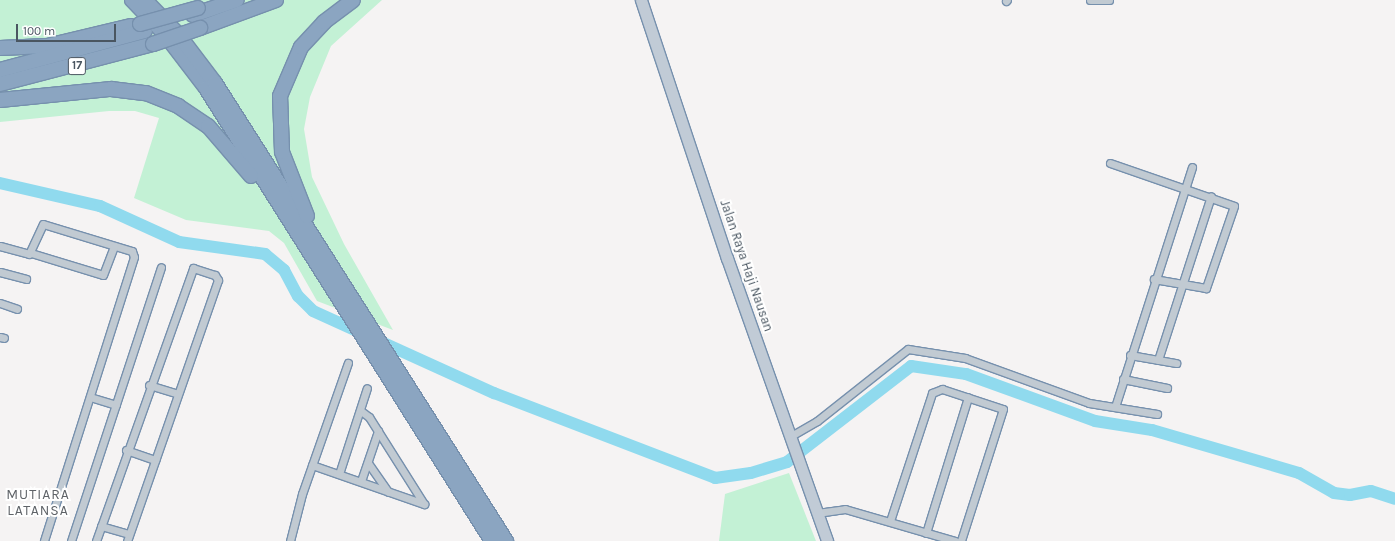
<!DOCTYPE html>
<html>
<head>
<meta charset="utf-8">
<style>
  body { margin:0 }
  #map { position:relative; width:1395px; height:541px; overflow:hidden; background:#f5f3f3; font-family:Karla,sans-serif }
  div>[style] { position:absolute }
  .green>* { inset:0; background:#c3f1d5 }
  .river>* { height:12px; margin:-6px; padding:0 6px; transform-origin:6px; border-radius:6px; background:#90daee }
  .roads { filter:drop-shadow(1px 0 #7690ad) drop-shadow(-1px 0 #7690ad) drop-shadow(0 1px #7690ad) drop-shadow(0 -1px #7690ad) }
  .street>* { height:7px; margin:-3.5px; padding:0 3.5px; transform-origin:3.5px; border-radius:3.5px; background:#c1cad2 }
  .secondary>* { height:11px; margin:-5.5px; padding:0 5.5px; transform-origin:5.5px; border-radius:5.5px; background:#c1cbd6 }
  .highway>* { height:14px; margin:-7px; padding:0 7px; transform-origin:7px; border-radius:7px; background:#8ba5c1 }
  .bridges { filter:drop-shadow(1px 0 #7690ad) drop-shadow(-1px 0 #7690ad) drop-shadow(0 1px #7690ad) drop-shadow(0 -1px #7690ad) }
  .highway-bridge>* { height:14px; margin:-7px; padding:0 7px; transform-origin:7px; border-radius:7px; background:#8ba5c1 }
  span { translate:-50% -50%; white-space:nowrap; text-align:center; line-height:1.15; -webkit-text-stroke:4px #fff; paint-order:stroke }
  .shield-label span { padding:1px 3px; background:#fff; border:1px solid; border-radius:3px; -webkit-text-stroke-width:0 }
  .shield-label { font-size:12px; color:#4a5661; font-weight:700 }
  .street-label { font-size:13px; color:#4a5661 }
  .neighbourhood-label { font-size:14px; color:#5f6368; letter-spacing:1px }
  .scale { position:absolute; left:16px; top:24px; width:100px; height:18px; box-sizing:border-box; border:2px solid #4a5661; border-top:0; padding-left:5px; font-size:12px; line-height:14px; white-space:nowrap; color:#4a5661; -webkit-text-stroke:3px #fff; paint-order:stroke }
</style>
</head>
<body>
<div id="map">
  <div class="green">
    <div style="clip-path:polygon(0 0,382px 0,331px 46px,310px 97px,304px 129px,312px 177px,344px 244px,393px 330px,317px 301px,284px 243px,269px 231px,186px 220px,134px 198px,159px 118px,135px 111px,109px 111px,0 122px)"></div>
    <div style="clip-path:polygon(789px 473px,816px 541px,719px 541px,725px 494px)"></div>
  </div>
  <div class="river">
    <div style="left:0;top:183px;width:103px;rotate:13deg"></div>
    <div style="left:100px;top:206px;width:87px;rotate:24.5deg"></div>
    <div style="left:179px;top:242px;width:87px;rotate:7.9deg"></div>
    <div style="left:265px;top:254px;width:25px;rotate:40deg"></div>
    <div style="left:284px;top:270px;width:30px;rotate:62deg"></div>
    <div style="left:298px;top:296px;width:21px;rotate:45deg"></div>
    <div style="left:313px;top:311px;width:199px;rotate:24.4deg"></div>
    <div style="left:494px;top:393px;width:237px;rotate:21deg"></div>
    <div style="left:715px;top:478px;width:36px;rotate:-8deg"></div>
    <div style="left:751px;top:473px;width:38px;rotate:-17deg"></div>
    <div style="left:787px;top:462px;width:157px;rotate:-37.7deg"></div>
    <div style="left:911px;top:366px;width:56px;rotate:8.3deg"></div>
    <div style="left:966px;top:374px;width:137px;rotate:20deg"></div>
    <div style="left:1095px;top:421px;width:58px;rotate:9deg"></div>
    <div style="left:1152px;top:430px;width:153px;rotate:16.3deg"></div>
    <div style="left:1299px;top:473px;width:40px;rotate:29.7deg"></div>
    <div style="left:1334px;top:493px;width:16px;rotate:7deg"></div>
    <div style="left:1350px;top:495px;width:21px;rotate:-11deg"></div>
    <div style="left:1371px;top:491px;width:25px;rotate:18deg"></div>
  </div>
  <div class="roads">
    <div class="street">
      <div style="left:1090px;top:0;width:19px"></div>
      <div style="left:1006px;top:1px;width:1px;rotate:-45deg"></div>
      <div style="left:1110px;top:163px;width:131px;rotate:19.1deg"></div>
      <div style="left:1234px;top:206px;width:87px;rotate:108.9deg"></div>
      <div style="left:1206px;top:288px;width:53px;rotate:-170.2deg"></div>
      <div style="left:0;top:246px;width:30px;rotate:15deg"></div>
      <div style="left:29px;top:254px;width:33px;rotate:-65deg"></div>
      <div style="left:43px;top:224px;width:93px;rotate:16.9deg"></div>
      <div style="left:132px;top:251px;width:6px;rotate:72deg"></div>
      <div style="left:134px;top:257px;width:298px;rotate:107.6deg"></div>
      <div style="left:31px;top:253px;width:75px;rotate:17deg"></div>
      <div style="left:103px;top:275px;width:31px;rotate:-69deg"></div>
      <div style="left:0;top:272px;width:27px;rotate:15deg"></div>
      <div style="left:0;top:303px;width:18px;rotate:19deg"></div>
      <div style="left:0;top:337px;width:4px;rotate:14deg"></div>
      <div style="left:1130px;top:355px;width:47px;rotate:9.9deg"></div>
      <div style="left:1158px;top:360px;width:172px;rotate:-72.1deg"></div>
      <div style="left:1123px;top:379px;width:45px;rotate:11.6deg"></div>
      <div style="left:149px;top:385px;width:30px;rotate:17deg"></div>
      <div style="left:90px;top:397px;width:27px;rotate:17deg"></div>
      <div style="left:1115px;top:407px;width:252px;rotate:-72.2deg"></div>
      <div style="left:791px;top:436px;width:30px;rotate:-30deg"></div>
      <div style="left:817px;top:421px;width:116px;rotate:-38.4deg"></div>
      <div style="left:908px;top:349px;width:58px;rotate:9deg"></div>
      <div style="left:965px;top:358px;width:132px;rotate:19.9deg"></div>
      <div style="left:1089px;top:403px;width:69px;rotate:9.2deg"></div>
      <div style="left:126px;top:450px;width:31px;rotate:19deg"></div>
      <div style="left:368px;top:463px;width:35px;rotate:55deg"></div>
      <div style="left:312px;top:465px;width:119px;rotate:19.2deg"></div>
      <div style="left:424px;top:504px;width:103px;rotate:-122.3deg"></div>
      <div style="left:369px;top:417px;width:10px;rotate:-143deg"></div>
      <div style="left:339px;top:474px;width:90px;rotate:-72deg"></div>
      <div style="left:361px;top:481px;width:53px;rotate:-71.2deg"></div>
      <div style="left:817px;top:513px;width:28px;rotate:-8deg"></div>
      <div style="left:845px;top:509px;width:115px;rotate:16.2deg"></div>
      <div style="left:890px;top:521px;width:135px;rotate:-71.8deg"></div>
      <div style="left:932px;top:393px;width:11px;rotate:-22deg"></div>
      <div style="left:942px;top:389px;width:64px;rotate:18.2deg"></div>
      <div style="left:1003px;top:409px;width:139px;rotate:107.7deg"></div>
      <div style="left:101px;top:526px;width:29px;rotate:16deg"></div>
      <div style="left:926px;top:533px;width:142px;rotate:-72.8deg"></div>
      <div style="left:71px;top:541px;width:288px;rotate:-71.8deg"></div>
      <div style="left:96px;top:541px;width:290px;rotate:-70.4deg"></div>
      <div style="left:193px;top:268px;width:23px;rotate:18deg"></div>
      <div style="left:215px;top:275px;width:6px;rotate:59deg"></div>
      <div style="left:218px;top:280px;width:276px;rotate:109.2deg"></div>
      <div style="left:290px;top:541px;width:49px;rotate:-75.7deg"></div>
      <div style="left:302px;top:494px;width:139px;rotate:-70.7deg"></div>
    </div>
    <div class="secondary">
      <div style="left:641px;top:0;width:272px;rotate:71.6deg"></div>
      <div style="left:727px;top:258px;width:300px;rotate:70.5deg"></div>
    </div>
    <div class="highway">
      <div style="left:132px;top:0;width:46px;rotate:45.9deg"></div>
      <div style="left:164px;top:33px;width:69px;rotate:52.6deg"></div>
      <div style="left:206px;top:88px;width:536px;rotate:57.73deg"></div>
      <div style="left:145px;top:0;width:46px;rotate:45.9deg"></div>
      <div style="left:177px;top:33px;width:63px;rotate:52.8deg"></div>
      <div style="left:215px;top:83px;width:543px;rotate:57.57deg"></div>
      <div style="left:193px;top:15px;width:46px;rotate:-18.8deg"></div>
      <div style="left:200px;top:28px;width:81px;rotate:-20.2deg"></div>
      <div style="left:0;top:48px;width:47px;rotate:-2.4deg"></div>
      <div style="left:47px;top:46px;width:86px;rotate:-13.4deg"></div>
      <div style="left:0;top:70px;width:150px;rotate:-15.1deg"></div>
      <div style="left:0;top:84px;width:158px;rotate:-14.7deg"></div>
      <div style="left:0;top:100px;width:112px;rotate:-5.7deg"></div>
      <div style="left:111px;top:89px;width:35px;rotate:7deg"></div>
      <div style="left:146px;top:93px;width:35px;rotate:22deg"></div>
      <div style="left:178px;top:106px;width:36px;rotate:34deg"></div>
      <div style="left:208px;top:126px;width:66px;rotate:49.3deg"></div>
      <div style="left:307px;top:216px;width:69px;rotate:-111.3deg"></div>
      <div style="left:282px;top:152px;width:56px;rotate:-92deg"></div>
      <div style="left:280px;top:96px;width:53px;rotate:-66.8deg"></div>
      <div style="left:301px;top:47px;width:34px;rotate:-47deg"></div>
      <div style="left:324px;top:22px;width:36px;rotate:-37deg"></div>
    </div>
  </div>
  <div class="bridges">
    <div class="highway-bridge">
      <div style="left:140px;top:24px;width:60px;rotate:-15.4deg"></div>
      <div style="left:153px;top:44px;width:50px;rotate:-18.8deg"></div>
    </div>
  </div>
  <div class="shield-label">
    <span style="left:77px;top:66px">17</span>
  </div>
  <div class="street-label">
    <span style="left:746px;top:266px;rotate:71deg">Jalan Raya Haji Nausan</span>
  </div>
  <div class="neighbourhood-label">
    <span style="left:38px;top:503px">MUTIARA<br>LATANSA</span>
  </div>
  <div class="scale">100 m</div>
</div>
</body>
</html>
